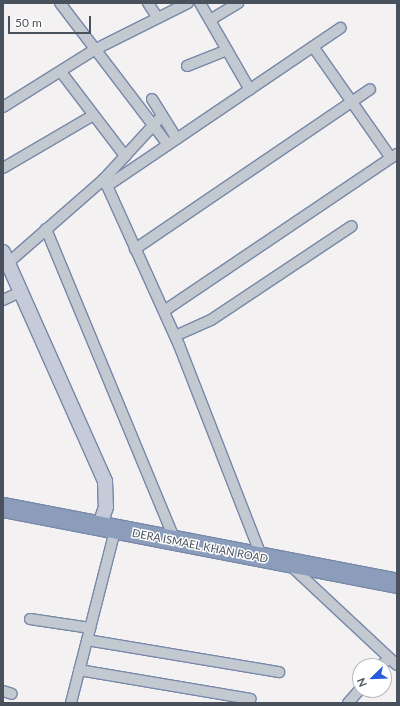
<!DOCTYPE html>
<html>
<head>
<meta charset="utf-8">
<style>
  body { margin:0 }
  #map { position:relative; width:400px; height:706px; overflow:hidden; background:#f3f1f1; font-family:Lato,sans-serif }
  div>[style] { position:absolute }
  .roads { filter:drop-shadow(1px 0 #7788a8) drop-shadow(-1px 0 #7788a8) drop-shadow(0 1px #7788a8) drop-shadow(0 -1px #7788a8) }
  .street>* { height:10px; margin:-5px; padding:0 5px; transform-origin:5px; border-radius:5px; background:#c2c9d1 }
  .secondary>* { height:14px; margin:-7px; padding:0 7px; transform-origin:7px; border-radius:7px; background:#c5cbd8 }
  .highway>* { height:19px; margin:-9.5px; padding:0 9.5px; transform-origin:9.5px; border-radius:9.5px; background:#8c9dbc }
  span { translate:-50% -50%; white-space:nowrap; text-align:center; line-height:1.15; -webkit-text-stroke:3px #fff; paint-order:stroke }
  .street-label { font-size:11px; color:#49515d }
  .frame { position:absolute; inset:0; border:4px solid #49515d; pointer-events:none }
  .north { position:absolute; left:352px; top:658px; width:40px; height:40px; box-sizing:border-box; background:#fff; border:1px solid #b6b9be; border-radius:50%; rotate:247deg; font-size:11px; font-weight:700; line-height:16px; text-align:center; color:#49515d }
  .north::after { content:''; display:block; margin:auto; width:14px; height:18px; background:#255cd9; clip-path:polygon(50% 0,100% 100%,50% 72%,0 100%) }
  .scale { position:absolute; left:8px; top:16px; width:83px; height:18px; box-sizing:border-box; border:2px solid #49515d; border-top:0; padding-left:5px; font-size:12px; line-height:14px; white-space:nowrap; color:#49515d; -webkit-text-stroke:3px #fff; paint-order:stroke }
</style>
</head>
<body>
<div id="map">
  <div class="roads">
    <div class="street">
      <div style="left:60px;top:3px;width:178px;rotate:52.7deg"></div>
      <div style="left:148px;top:3px;width:17px;rotate:57deg"></div>
      <div style="left:200px;top:3px;width:100px;rotate:60.1deg"></div>
      <div style="left:210px;top:20px;width:33px;rotate:-31deg"></div>
      <div style="left:314px;top:48px;width:134px;rotate:55deg"></div>
      <div style="left:187px;top:66px;width:43px;rotate:-21.8deg"></div>
      <div style="left:61px;top:72px;width:106px;rotate:52.7deg"></div>
      <div style="left:152px;top:99px;width:47px;rotate:58deg"></div>
      <div style="left:3px;top:107px;width:107px;rotate:-32.1deg"></div>
      <div style="left:94px;top:50px;width:105px;rotate:-26.6deg"></div>
      <div style="left:3px;top:168px;width:103px;rotate:-30.3deg"></div>
      <div style="left:104px;top:179px;width:182px;rotate:65.7deg"></div>
      <div style="left:179px;top:345px;width:229px;rotate:68.7deg"></div>
      <div style="left:107px;top:186px;width:282px;rotate:-34.1deg"></div>
      <div style="left:46px;top:229px;width:338px;rotate:67.5deg"></div>
      <div style="left:135px;top:249px;width:284px;rotate:-34.2deg"></div>
      <div style="left:8px;top:263px;width:128px;rotate:-41.2deg"></div>
      <div style="left:104px;top:179px;width:83px;rotate:-47.4deg"></div>
      <div style="left:3px;top:300px;width:19px;rotate:-25deg"></div>
      <div style="left:164px;top:311px;width:281px;rotate:-34deg"></div>
      <div style="left:175px;top:336px;width:39px;rotate:-24deg"></div>
      <div style="left:211px;top:320px;width:169px;rotate:-33.7deg"></div>
      <div style="left:290px;top:565px;width:146px;rotate:43.1deg"></div>
      <div style="left:30px;top:619px;width:61px;rotate:8.5deg"></div>
      <div style="left:87px;top:640px;width:195px;rotate:9.5deg"></div>
      <div style="left:381px;top:666px;width:11px;rotate:-45deg"></div>
      <div style="left:79px;top:670px;width:174px;rotate:9.6deg"></div>
      <div style="left:3px;top:691px;width:9px;rotate:18deg"></div>
      <div style="left:71px;top:703px;width:179px;rotate:-75.7deg"></div>
      <div style="left:348px;top:703px;width:18px;rotate:-49deg"></div>
    </div>
    <div class="secondary">
      <div style="left:3px;top:252px;width:251px;rotate:66deg"></div>
      <div style="left:105px;top:481px;width:26px;rotate:88deg"></div>
      <div style="left:106px;top:507px;width:21px;rotate:109deg"></div>
    </div>
    <div class="highway">
      <div style="left:3px;top:507px;width:401px;rotate:10.9deg"></div>
    </div>
  </div>
  <div class="street-label">
    <span style="left:200px;top:546px;rotate:11deg">DERA ISMAEL KHAN ROAD</span>
  </div>
  <div class="frame"></div>
  <div class="north">N</div>
  <div class="scale">50 m</div>
</div>
</body>
</html>
